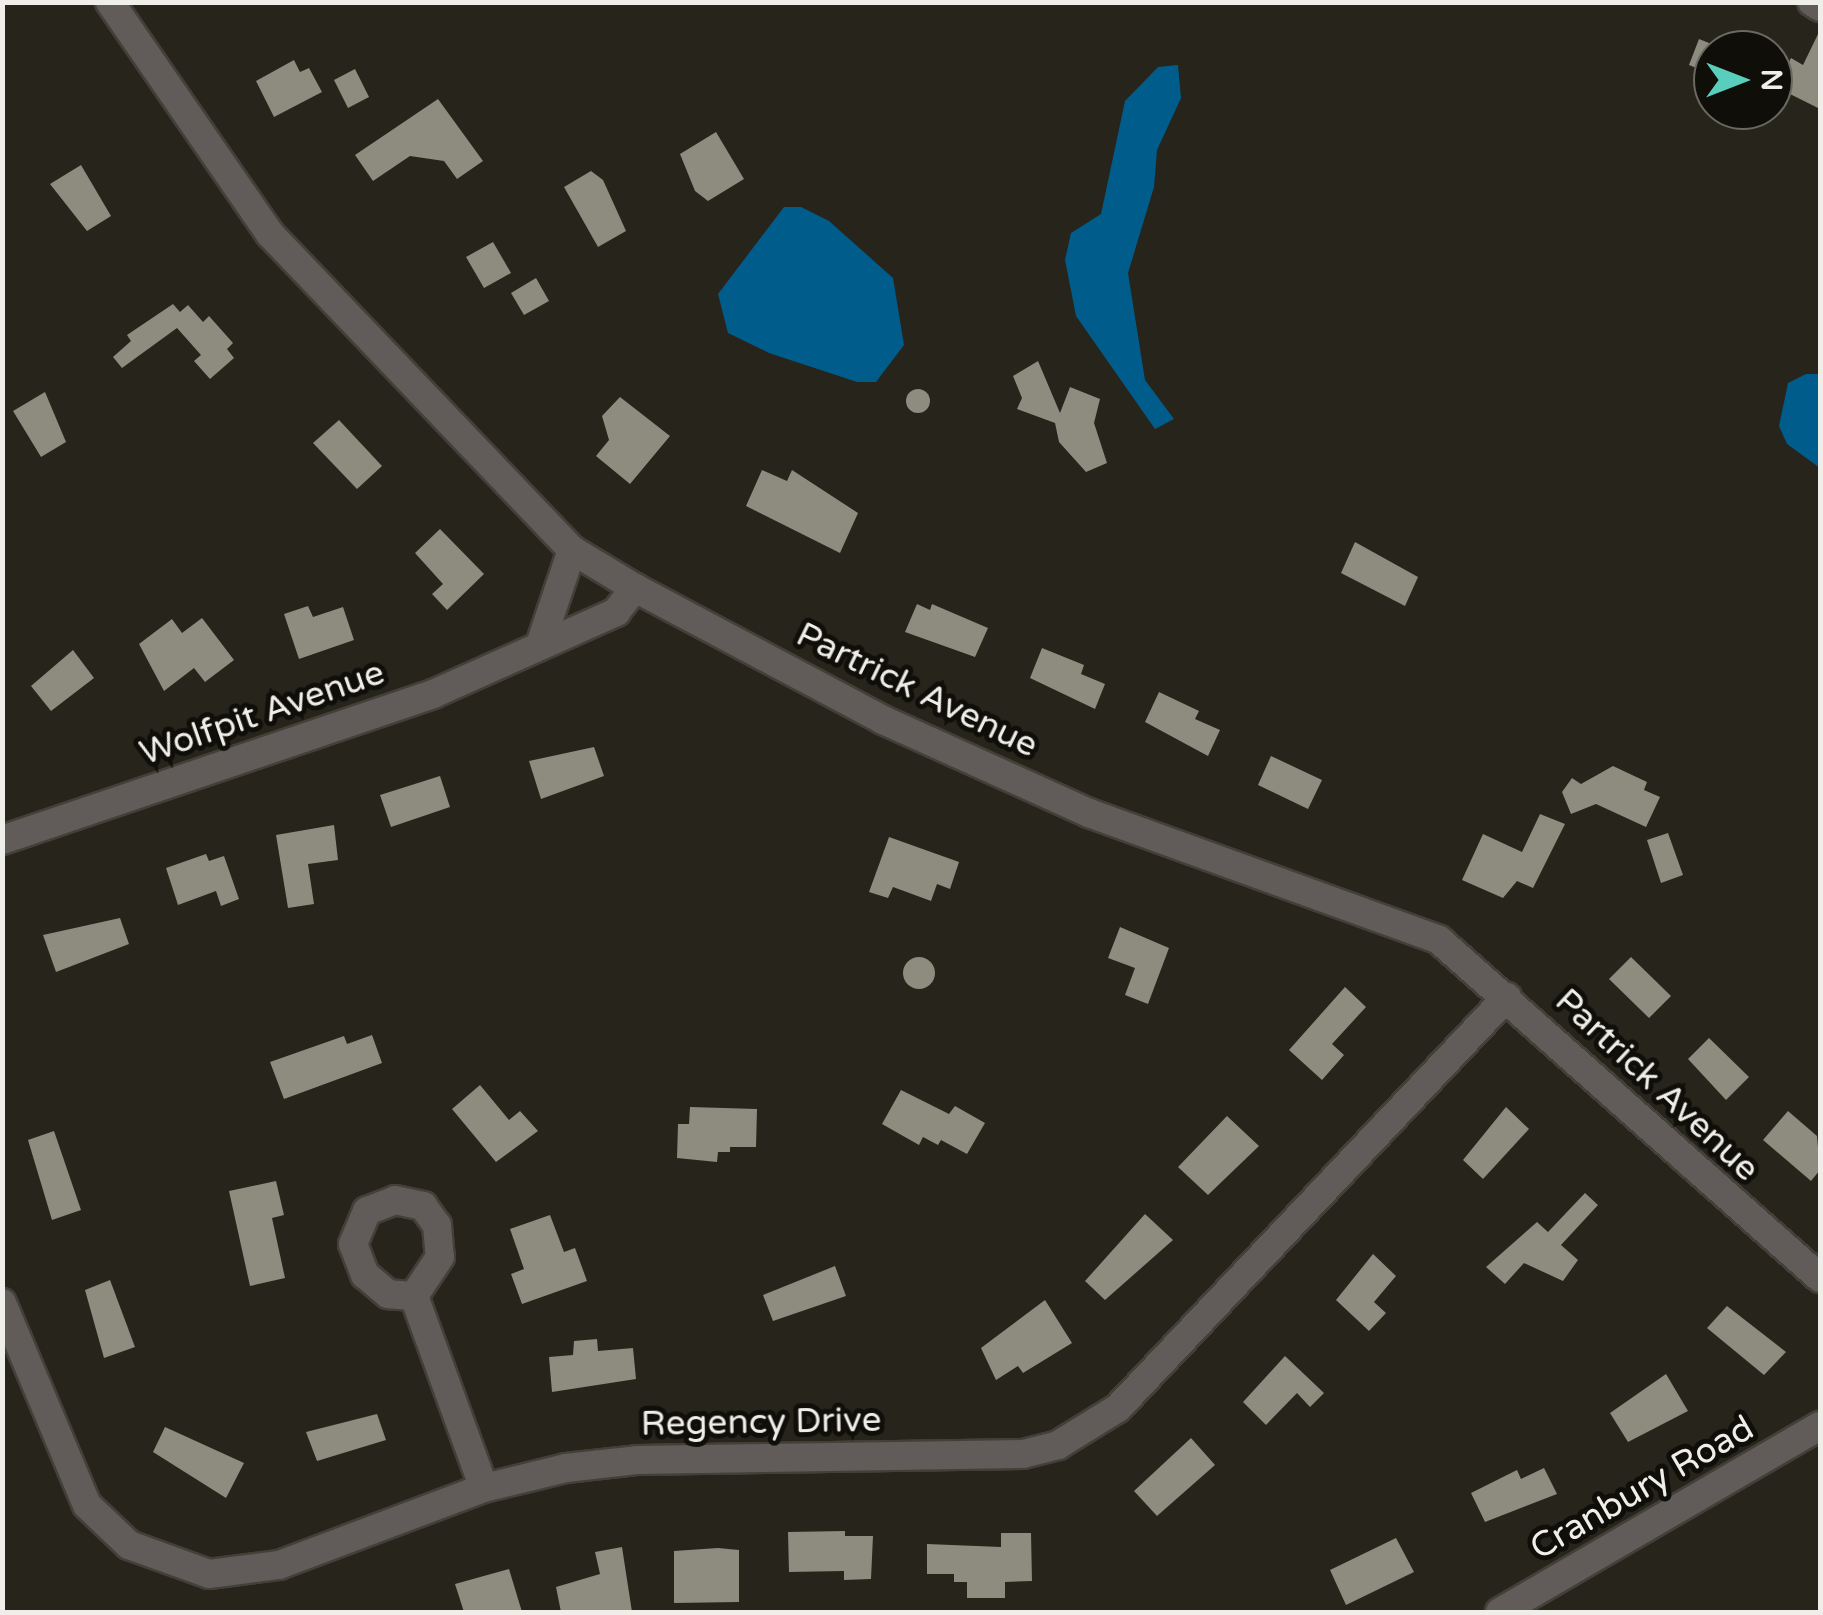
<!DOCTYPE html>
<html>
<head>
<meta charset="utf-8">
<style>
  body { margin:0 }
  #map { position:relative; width:1823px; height:1615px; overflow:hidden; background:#27241b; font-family:"Varela Round",sans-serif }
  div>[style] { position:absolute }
  .water>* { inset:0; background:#005c8b }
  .building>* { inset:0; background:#8e8b7f }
  .round { border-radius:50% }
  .roads { filter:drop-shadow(2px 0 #434038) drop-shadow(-2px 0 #434038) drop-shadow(0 2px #434038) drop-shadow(0 -2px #434038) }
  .minor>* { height:28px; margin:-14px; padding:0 14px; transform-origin:14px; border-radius:14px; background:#615b5a }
  .tertiary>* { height:28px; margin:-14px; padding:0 14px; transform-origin:14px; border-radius:14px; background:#615b5a }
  span { translate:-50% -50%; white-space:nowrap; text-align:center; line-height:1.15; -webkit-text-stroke:10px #0f0e09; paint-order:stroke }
  .street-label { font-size:35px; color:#f0eee8 }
  .frame { position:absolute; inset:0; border:5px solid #f0eee8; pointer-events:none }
  .north { position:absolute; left:1693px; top:30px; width:100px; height:100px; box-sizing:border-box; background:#0f0e09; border:2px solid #696862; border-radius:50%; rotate:90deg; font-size:28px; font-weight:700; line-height:40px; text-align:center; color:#f0eee8 }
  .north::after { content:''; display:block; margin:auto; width:35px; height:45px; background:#5acebd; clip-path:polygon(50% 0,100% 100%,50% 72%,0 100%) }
</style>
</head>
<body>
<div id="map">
  <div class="water">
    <div style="clip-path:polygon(1178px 65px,1181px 98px,1157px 150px,1154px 187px,1128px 273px,1145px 380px,1174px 419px,1155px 429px,1076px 316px,1065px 260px,1071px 233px,1101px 214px,1125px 101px,1158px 67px)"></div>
    <div style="clip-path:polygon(784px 207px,801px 207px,829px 221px,893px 278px,904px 345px,876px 382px,857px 382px,769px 353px,728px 333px,718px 294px)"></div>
    <div style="clip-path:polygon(1806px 374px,1820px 374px,1820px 468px,1787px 444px,1779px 426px,1788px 383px)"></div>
  </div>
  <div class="building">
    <div style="clip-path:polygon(1820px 30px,1820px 109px,1776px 87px,1791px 58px,1803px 65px)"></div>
    <div style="clip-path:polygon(1699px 39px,1719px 47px,1709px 73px,1689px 65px)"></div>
    <div style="clip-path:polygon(294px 60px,300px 72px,309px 68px,322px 92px,274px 117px,256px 81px)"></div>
    <div style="clip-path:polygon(355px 69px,369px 97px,348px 108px,334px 80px)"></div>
    <div style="clip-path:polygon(438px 99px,483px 161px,457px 179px,444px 161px,410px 156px,373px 181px,355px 155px)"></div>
    <div style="clip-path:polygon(716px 132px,744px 179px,708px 201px,695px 191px,680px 154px)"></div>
    <div style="clip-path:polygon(81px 165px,111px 216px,87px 231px,50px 184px)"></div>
    <div style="clip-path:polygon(591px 171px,603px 180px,626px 231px,598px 247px,564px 187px)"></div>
    <div style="clip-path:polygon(493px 242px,511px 273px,484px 288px,466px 257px)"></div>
    <div style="clip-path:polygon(536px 278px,549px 301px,524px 315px,511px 293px)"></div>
    <div style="clip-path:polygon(173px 304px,180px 312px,188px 305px,203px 322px,209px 316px,233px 343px,227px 349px,234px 358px,210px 379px,194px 361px,201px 355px,177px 328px,122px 368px,113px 357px,131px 341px,127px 335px)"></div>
    <div style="clip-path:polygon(1038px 361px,1060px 413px,1070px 387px,1100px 399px,1094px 423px,1107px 463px,1086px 472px,1059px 442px,1055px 423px,1017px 409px,1022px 398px,1013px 376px)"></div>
    <div class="round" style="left:906px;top:389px;width:24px;height:24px"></div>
    <div style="clip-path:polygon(45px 392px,66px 442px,41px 457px,13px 411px)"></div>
    <div style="clip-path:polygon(620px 397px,670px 436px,630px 484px,596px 456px,609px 440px,602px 416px)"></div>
    <div style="clip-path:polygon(339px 420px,382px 466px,357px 489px,313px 443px)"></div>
    <div style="clip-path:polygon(762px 470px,787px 481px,792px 470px,858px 513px,840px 553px,746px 506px)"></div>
    <div style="clip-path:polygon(440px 529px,484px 574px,447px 610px,432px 594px,443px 584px,415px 553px)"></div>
    <div style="clip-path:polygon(1355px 542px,1418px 577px,1405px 606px,1341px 573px)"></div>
    <div style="clip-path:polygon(917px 604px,930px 610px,932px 604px,988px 628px,975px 657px,905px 632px)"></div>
    <div style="clip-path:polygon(308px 606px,313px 617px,343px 607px,354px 640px,299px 659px,284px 614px)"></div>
    <div style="clip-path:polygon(202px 618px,234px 660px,205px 682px,194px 668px,164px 691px,139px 644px,172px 619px,182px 633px)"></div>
    <div style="clip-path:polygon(1042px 648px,1084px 665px,1081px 674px,1105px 684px,1095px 709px,1030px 678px)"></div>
    <div style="clip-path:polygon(73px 650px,94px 678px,51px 711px,31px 686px)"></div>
    <div style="clip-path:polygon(1159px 692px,1199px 711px,1195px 719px,1220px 730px,1208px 756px,1145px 722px)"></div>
    <div style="clip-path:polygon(594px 747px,604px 776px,541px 799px,529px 761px)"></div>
    <div style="clip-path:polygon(1271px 756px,1322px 780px,1308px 809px,1258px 785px)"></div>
    <div style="clip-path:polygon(1613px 766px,1647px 782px,1644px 790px,1660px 797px,1646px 827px,1596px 804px,1571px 814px,1562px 792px,1572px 778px,1581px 784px)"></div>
    <div style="clip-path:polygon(440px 776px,450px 807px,391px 827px,380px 795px)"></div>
    <div style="clip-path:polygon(1540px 814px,1565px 824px,1533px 888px,1517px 881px,1503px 898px,1462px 880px,1483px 834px,1522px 852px)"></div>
    <div style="clip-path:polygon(334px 825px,338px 860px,308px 864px,314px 904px,288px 908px,276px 835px)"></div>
    <div style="clip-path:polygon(1668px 833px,1683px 875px,1661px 883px,1647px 840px)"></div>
    <div style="clip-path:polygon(889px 837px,959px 862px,950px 889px,937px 884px,931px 901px,893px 887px,888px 898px,869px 892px)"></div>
    <div style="clip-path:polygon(206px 854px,209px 861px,224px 856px,239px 899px,221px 906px,216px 891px,178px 905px,166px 868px)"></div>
    <div style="clip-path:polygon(120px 918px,129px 944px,56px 972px,43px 935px)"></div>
    <div style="clip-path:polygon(1120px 927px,1169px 948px,1148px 1004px,1125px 995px,1135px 968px,1108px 958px)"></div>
    <div class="round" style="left:903px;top:957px;width:32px;height:32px"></div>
    <div style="clip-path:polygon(1631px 957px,1671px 996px,1649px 1018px,1609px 979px)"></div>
    <div style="clip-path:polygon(1345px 987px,1366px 1007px,1332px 1044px,1344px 1055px,1322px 1080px,1289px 1050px)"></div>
    <div style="clip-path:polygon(372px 1035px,382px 1063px,284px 1099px,270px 1062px,344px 1036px,347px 1044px)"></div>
    <div style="clip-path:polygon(1709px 1038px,1749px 1077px,1726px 1100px,1688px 1059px)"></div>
    <div style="clip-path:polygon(480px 1085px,509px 1120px,520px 1111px,538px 1131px,496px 1162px,452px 1109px)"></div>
    <div style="clip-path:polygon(901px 1090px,949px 1114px,955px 1106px,985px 1123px,967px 1154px,941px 1140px,938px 1145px,923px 1137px,919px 1145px,882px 1124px)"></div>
    <div style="clip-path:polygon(690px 1107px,757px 1109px,756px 1147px,730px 1147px,730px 1152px,718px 1152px,717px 1162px,677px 1158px,678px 1124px,689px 1124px)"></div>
    <div style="clip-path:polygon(1506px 1107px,1529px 1129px,1483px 1179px,1463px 1160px)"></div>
    <div style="clip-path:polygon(1788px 1111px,1817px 1136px,1820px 1170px,1811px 1181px,1763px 1140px)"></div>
    <div style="clip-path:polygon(1227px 1116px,1259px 1146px,1208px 1195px,1178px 1167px)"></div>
    <div style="clip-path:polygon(54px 1131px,81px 1210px,52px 1220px,28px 1140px)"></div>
    <div style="clip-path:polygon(276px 1181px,284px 1215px,272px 1218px,285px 1278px,250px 1286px,229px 1191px)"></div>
    <div style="clip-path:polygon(1585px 1193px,1598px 1205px,1561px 1245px,1578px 1260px,1563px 1281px,1524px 1263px,1505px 1284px,1486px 1267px,1537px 1222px,1548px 1232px)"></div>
    <div style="clip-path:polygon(1145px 1214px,1173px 1240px,1105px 1300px,1085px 1281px)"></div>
    <div style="clip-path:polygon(550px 1215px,564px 1252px,575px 1248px,587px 1281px,522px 1304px,511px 1274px,524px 1269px,510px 1229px)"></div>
    <div style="clip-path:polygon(1373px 1254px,1396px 1276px,1374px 1302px,1386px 1313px,1369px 1331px,1336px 1300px)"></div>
    <div style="clip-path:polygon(835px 1266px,846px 1296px,773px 1321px,763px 1295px)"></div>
    <div style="clip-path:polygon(110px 1280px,135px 1347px,104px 1358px,85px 1290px)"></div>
    <div style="clip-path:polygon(1045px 1300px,1072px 1343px,1023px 1373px,1018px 1366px,996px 1380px,981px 1348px)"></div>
    <div style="clip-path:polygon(1727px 1306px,1786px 1352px,1764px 1375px,1707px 1328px)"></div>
    <div style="clip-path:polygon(597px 1339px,598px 1351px,633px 1348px,636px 1379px,552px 1392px,549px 1357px,573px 1355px,574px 1341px)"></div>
    <div style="clip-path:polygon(1285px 1356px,1324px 1393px,1310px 1407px,1297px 1393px,1266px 1425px,1243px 1402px)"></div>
    <div style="clip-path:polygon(1666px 1374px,1688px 1411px,1628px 1442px,1610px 1413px)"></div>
    <div style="clip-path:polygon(377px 1414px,386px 1440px,317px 1461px,306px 1432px)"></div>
    <div style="clip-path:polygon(165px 1427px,244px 1463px,226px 1498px,153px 1452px)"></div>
    <div style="clip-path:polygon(1191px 1438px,1215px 1465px,1157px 1516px,1134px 1491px)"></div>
    <div style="clip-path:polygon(1544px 1468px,1557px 1494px,1485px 1522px,1471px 1493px,1517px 1470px,1521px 1479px)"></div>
    <div style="clip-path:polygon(845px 1531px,845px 1536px,873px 1536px,871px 1579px,844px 1580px,844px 1571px,789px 1572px,788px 1532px)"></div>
    <div style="clip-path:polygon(1001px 1533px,1031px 1533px,1032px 1581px,1005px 1582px,1005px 1598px,967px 1598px,967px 1582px,954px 1582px,954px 1574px,927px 1574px,927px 1544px,1001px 1547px)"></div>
    <div style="clip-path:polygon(1396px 1538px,1414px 1572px,1346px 1605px,1330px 1570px)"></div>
    <div style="clip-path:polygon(622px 1547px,632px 1612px,561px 1612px,556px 1587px,600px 1574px,595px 1552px)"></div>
    <div style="clip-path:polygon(718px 1548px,739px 1550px,739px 1602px,674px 1603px,674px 1551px)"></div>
    <div style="clip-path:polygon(509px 1569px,522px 1612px,464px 1612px,455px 1584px)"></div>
  </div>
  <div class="roads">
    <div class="minor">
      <div style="left:635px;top:588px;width:281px;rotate:28deg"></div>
      <div style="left:883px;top:720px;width:226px;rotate:24.3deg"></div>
      <div style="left:1089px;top:813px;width:372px;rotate:19.9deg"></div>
      <div style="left:1439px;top:940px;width:509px;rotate:41.58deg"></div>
      <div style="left:395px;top:1200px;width:29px;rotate:12deg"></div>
      <div style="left:423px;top:1206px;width:24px;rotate:54deg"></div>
      <div style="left:437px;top:1225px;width:32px;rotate:85deg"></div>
      <div style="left:440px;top:1257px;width:47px;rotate:123.7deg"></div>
      <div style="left:414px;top:1296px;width:26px;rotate:-176deg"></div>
      <div style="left:388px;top:1294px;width:30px;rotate:-140deg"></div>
      <div style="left:365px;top:1275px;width:33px;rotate:-111deg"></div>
      <div style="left:353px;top:1244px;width:36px;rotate:-67deg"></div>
      <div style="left:367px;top:1211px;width:30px;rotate:-21deg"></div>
      <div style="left:414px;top:1296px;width:204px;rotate:70deg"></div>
      <div style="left:2px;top:1303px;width:219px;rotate:67.2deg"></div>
      <div style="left:87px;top:1505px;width:58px;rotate:43.6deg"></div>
      <div style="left:129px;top:1545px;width:85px;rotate:19.9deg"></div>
      <div style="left:209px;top:1574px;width:71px;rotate:-7.3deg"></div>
      <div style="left:279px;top:1565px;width:219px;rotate:-20.6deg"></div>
      <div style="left:484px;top:1488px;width:84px;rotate:-13.7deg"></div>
      <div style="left:566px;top:1468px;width:71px;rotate:-6.4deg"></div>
      <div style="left:637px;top:1460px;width:386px;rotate:-0.9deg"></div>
      <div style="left:1023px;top:1454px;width:36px;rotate:-14deg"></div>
      <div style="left:1058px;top:1445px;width:70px;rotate:-31.7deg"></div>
      <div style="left:1118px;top:1408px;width:566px;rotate:-46.58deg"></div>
      <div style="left:1500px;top:1612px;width:370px;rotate:-30.2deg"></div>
    </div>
    <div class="tertiary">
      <div style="left:1812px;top:2px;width:9px;rotate:32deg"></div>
      <div style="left:540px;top:645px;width:100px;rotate:-71.4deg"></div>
      <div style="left:2px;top:840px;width:455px;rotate:-18.7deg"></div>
      <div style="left:433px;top:694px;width:201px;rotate:-24.1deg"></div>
      <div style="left:616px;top:612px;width:31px;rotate:-52deg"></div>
      <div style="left:635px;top:588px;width:74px;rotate:-148.9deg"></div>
      <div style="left:572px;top:550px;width:437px;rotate:-133.7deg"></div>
      <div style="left:270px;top:234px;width:282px;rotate:-124.6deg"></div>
    </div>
  </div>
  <div class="street-label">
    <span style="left:917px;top:690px;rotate:26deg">Partrick Avenue</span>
    <span style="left:262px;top:713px;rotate:-19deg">Wolfpit Avenue</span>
    <span style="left:1657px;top:1085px;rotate:43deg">Partrick Avenue</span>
    <span style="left:761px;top:1422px;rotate:-1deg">Regency Drive</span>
    <span style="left:1642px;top:1488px;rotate:-30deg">Cranbury Road</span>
  </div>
  <div class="frame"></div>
  <div class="north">N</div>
</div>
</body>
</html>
